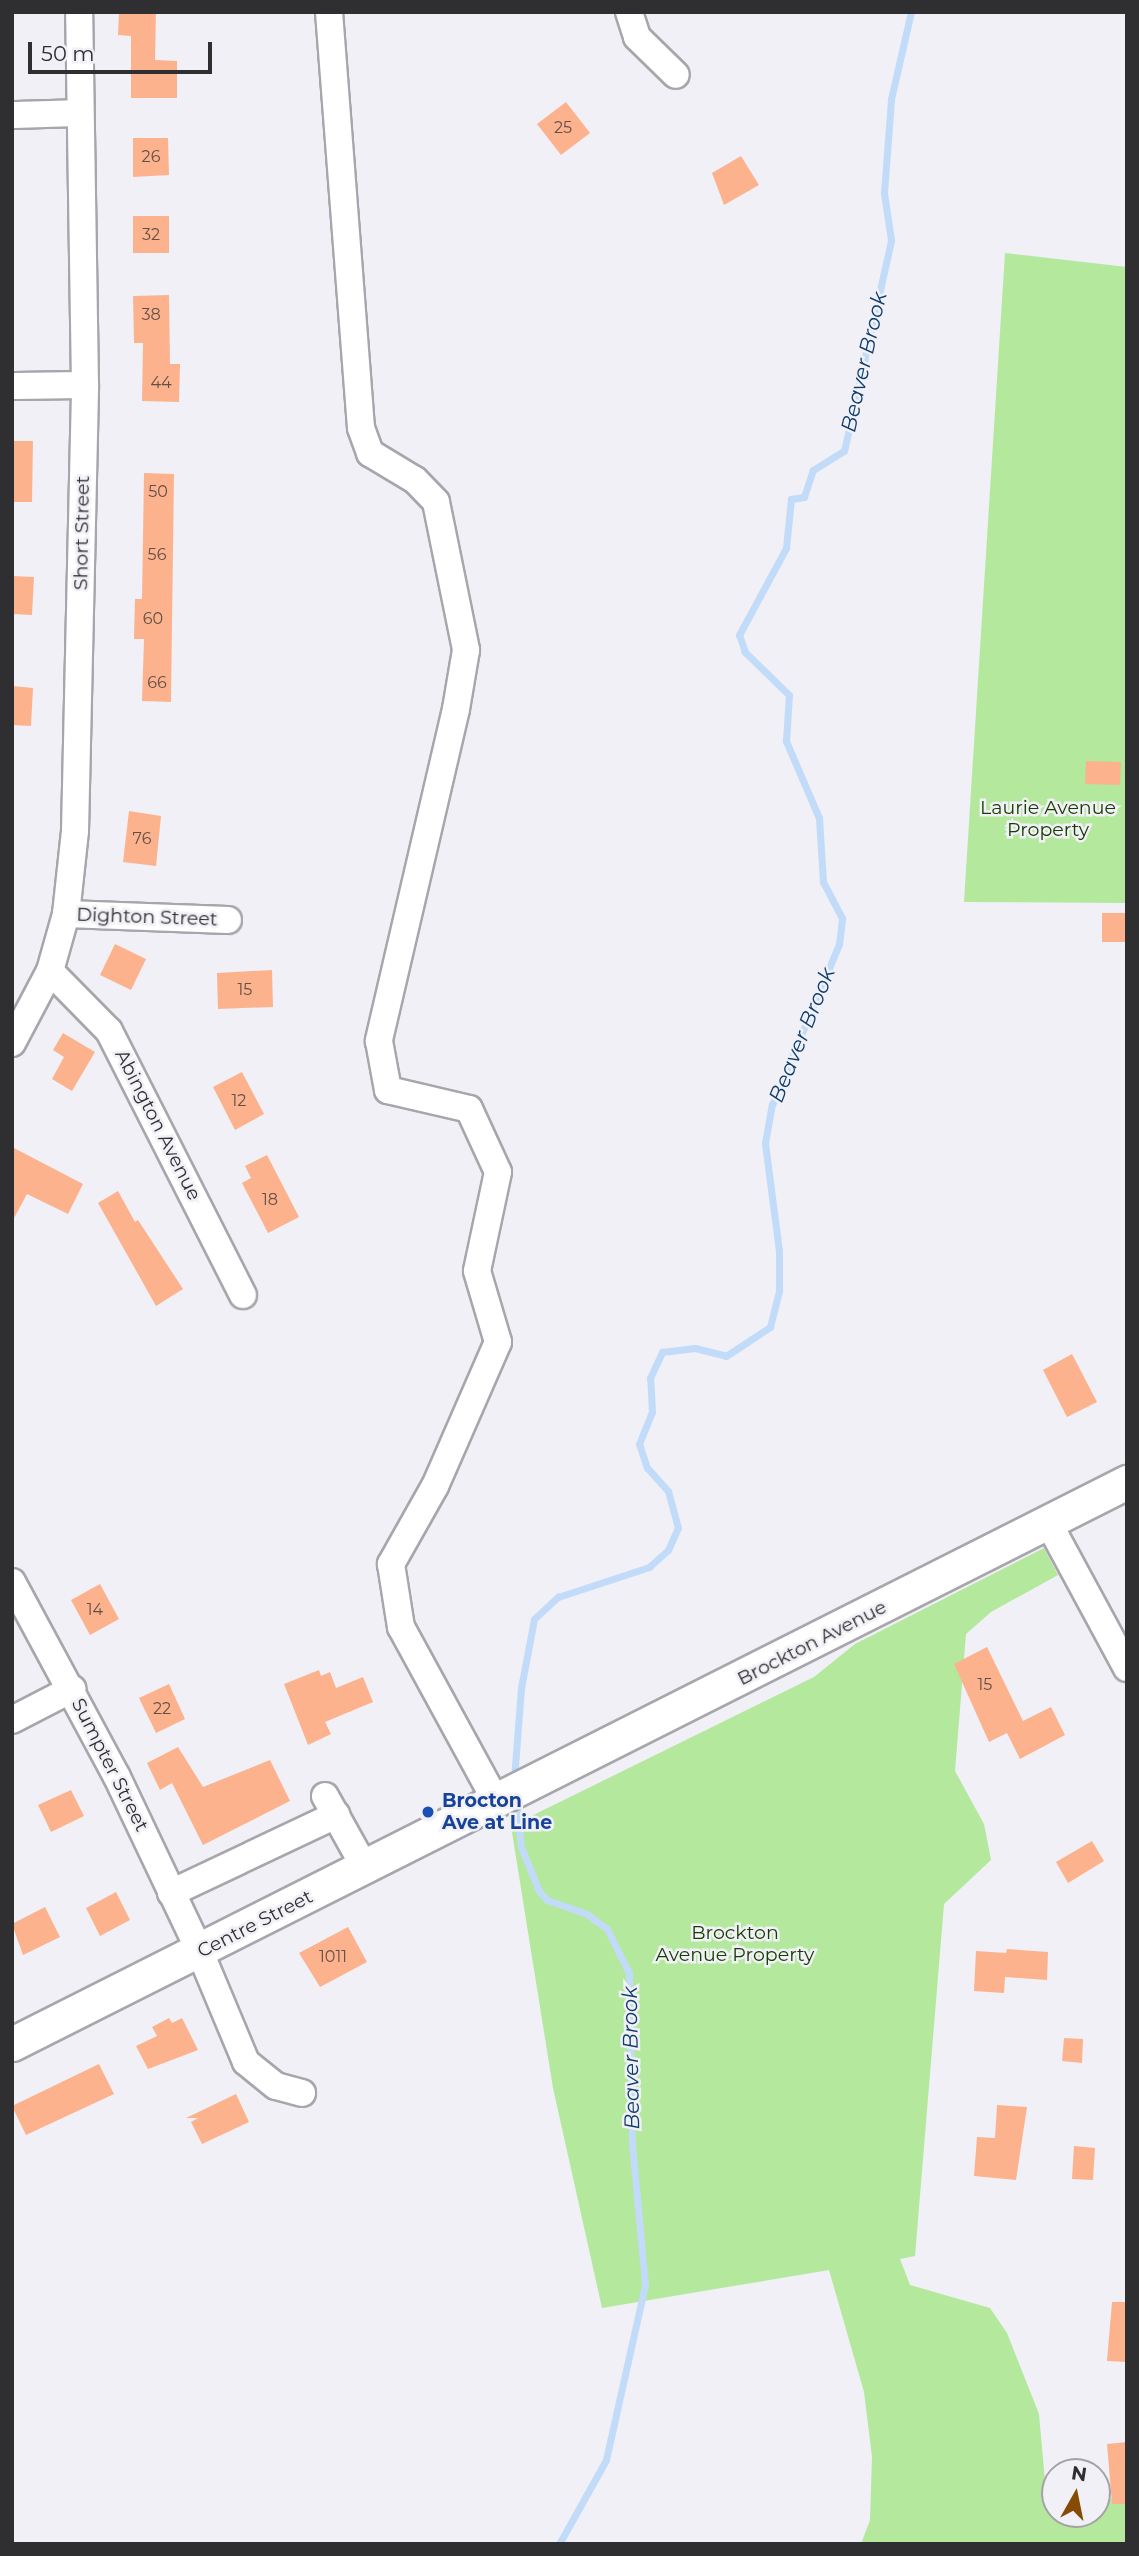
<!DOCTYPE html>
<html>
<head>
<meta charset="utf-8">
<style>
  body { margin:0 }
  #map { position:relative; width:1139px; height:2556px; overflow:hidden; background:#f0f0f6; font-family:Montserrat,sans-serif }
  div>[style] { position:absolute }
  .green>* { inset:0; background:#b3e89d }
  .stream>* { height:7px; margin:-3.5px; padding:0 3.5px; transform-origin:3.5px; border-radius:3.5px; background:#c1dbf9 }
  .building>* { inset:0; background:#fdb28e }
  .roads { filter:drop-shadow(2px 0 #a6a6ac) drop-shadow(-2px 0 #a6a6ac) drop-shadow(0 2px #a6a6ac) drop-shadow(0 -2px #a6a6ac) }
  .minor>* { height:26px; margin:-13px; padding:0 13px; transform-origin:13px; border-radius:13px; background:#fff }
  .major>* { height:33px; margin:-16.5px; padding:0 16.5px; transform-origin:16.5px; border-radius:16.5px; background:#fff }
  .dots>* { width:19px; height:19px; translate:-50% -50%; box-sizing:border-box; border:4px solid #f0f0f6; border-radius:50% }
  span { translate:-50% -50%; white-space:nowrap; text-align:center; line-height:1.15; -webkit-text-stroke:5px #f0f0f6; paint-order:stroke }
  .number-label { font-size:16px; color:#625048 }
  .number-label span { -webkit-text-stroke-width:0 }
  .street-label { font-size:19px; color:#2f2f31 }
  .park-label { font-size:19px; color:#173c01 }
  .transit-label { font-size:19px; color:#164399; font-weight:700 }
  .left { translate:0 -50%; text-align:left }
  .water-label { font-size:21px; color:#0e3d6b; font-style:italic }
  .frame { position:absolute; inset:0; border:14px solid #2f2f31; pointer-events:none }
  .north { position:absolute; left:1041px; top:2458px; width:70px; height:70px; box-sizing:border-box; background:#f0f0f6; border:2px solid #a3a3a7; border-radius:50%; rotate:9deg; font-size:19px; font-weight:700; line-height:28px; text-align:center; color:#2f2f31 }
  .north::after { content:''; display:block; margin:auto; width:24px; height:32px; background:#864b05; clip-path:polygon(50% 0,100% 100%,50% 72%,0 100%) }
  .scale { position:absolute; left:28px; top:42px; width:184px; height:32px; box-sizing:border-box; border:4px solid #2f2f31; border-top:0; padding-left:9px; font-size:21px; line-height:24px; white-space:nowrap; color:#2f2f31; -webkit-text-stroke:5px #f0f0f6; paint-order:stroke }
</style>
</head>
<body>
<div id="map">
  <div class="green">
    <div style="clip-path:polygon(1005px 253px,1127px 267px,1127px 903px,964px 902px)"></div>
    <div style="clip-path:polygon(1044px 1548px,1058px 1575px,991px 1612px,966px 1634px,955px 1771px,984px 1824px,991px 1860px,944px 1904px,915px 2256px,900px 2259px,910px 2285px,990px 2308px,1007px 2333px,1039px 2414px,1045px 2481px,1055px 2496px,1055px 2514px,1097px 2514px,1097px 2501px,1127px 2496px,1127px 2544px,861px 2544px,870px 2520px,872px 2457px,864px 2392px,829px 2270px,602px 2308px,553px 2088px,511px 1826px,814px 1677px,855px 1644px)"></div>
  </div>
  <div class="stream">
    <div style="left:514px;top:1779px;width:91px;rotate:-85.6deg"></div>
    <div style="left:521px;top:1688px;width:70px;rotate:-79.3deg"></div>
    <div style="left:534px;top:1619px;width:33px;rotate:-43deg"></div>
    <div style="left:558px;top:1597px;width:96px;rotate:-18.2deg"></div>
    <div style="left:649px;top:1567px;width:25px;rotate:-42deg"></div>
    <div style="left:668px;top:1550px;width:24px;rotate:-66deg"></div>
    <div style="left:678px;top:1528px;width:38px;rotate:-105deg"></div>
    <div style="left:668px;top:1491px;width:31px;rotate:-132deg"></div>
    <div style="left:647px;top:1468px;width:25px;rotate:-108deg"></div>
    <div style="left:639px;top:1444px;width:35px;rotate:-68deg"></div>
    <div style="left:652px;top:1412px;width:34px;rotate:-93deg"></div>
    <div style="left:650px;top:1378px;width:29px;rotate:-65deg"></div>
    <div style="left:662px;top:1352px;width:33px;rotate:-7deg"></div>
    <div style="left:695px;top:1348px;width:32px;rotate:14deg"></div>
    <div style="left:726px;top:1356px;width:53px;rotate:-33.4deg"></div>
    <div style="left:770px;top:1327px;width:38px;rotate:-76deg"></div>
    <div style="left:779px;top:1290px;width:39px;rotate:-90deg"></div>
    <div style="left:779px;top:1251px;width:109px;rotate:-97.4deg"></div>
    <div style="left:765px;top:1143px;width:39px;rotate:-80deg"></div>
    <div style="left:772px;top:1105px;width:174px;rotate:-67.4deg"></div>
    <div style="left:839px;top:944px;width:26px;rotate:-83deg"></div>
    <div style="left:842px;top:918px;width:41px;rotate:-117.8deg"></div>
    <div style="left:823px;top:882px;width:64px;rotate:-93.6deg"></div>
    <div style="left:819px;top:818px;width:84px;rotate:-113.2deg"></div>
    <div style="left:786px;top:741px;width:46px;rotate:-86.3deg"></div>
    <div style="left:789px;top:695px;width:62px;rotate:-135.7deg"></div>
    <div style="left:745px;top:652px;width:18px;rotate:-109deg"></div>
    <div style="left:739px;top:635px;width:99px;rotate:-61.6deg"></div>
    <div style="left:786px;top:548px;width:49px;rotate:-84.2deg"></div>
    <div style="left:791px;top:499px;width:13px;rotate:-9deg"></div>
    <div style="left:804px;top:497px;width:28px;rotate:-72deg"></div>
    <div style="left:813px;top:470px;width:36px;rotate:-32deg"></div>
    <div style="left:844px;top:451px;width:216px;rotate:-77.4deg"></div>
    <div style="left:891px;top:240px;width:48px;rotate:-98.5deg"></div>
    <div style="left:884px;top:193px;width:94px;rotate:-85.7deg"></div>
    <div style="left:891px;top:99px;width:89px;rotate:-77.1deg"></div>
    <div style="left:516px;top:1802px;width:45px;rotate:83.7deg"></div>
    <div style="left:521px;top:1847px;width:48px;rotate:67.8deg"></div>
    <div style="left:539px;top:1891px;width:12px;rotate:48deg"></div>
    <div style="left:547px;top:1900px;width:42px;rotate:19.3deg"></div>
    <div style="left:587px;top:1914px;width:25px;rotate:37deg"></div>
    <div style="left:607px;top:1929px;width:49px;rotate:63.4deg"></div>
    <div style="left:629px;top:1973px;width:171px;rotate:89deg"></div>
    <div style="left:632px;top:2144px;width:142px;rotate:84.7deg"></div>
    <div style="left:645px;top:2285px;width:179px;rotate:102.6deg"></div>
    <div style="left:606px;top:2460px;width:96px;rotate:119.2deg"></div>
  </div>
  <div class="building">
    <div style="clip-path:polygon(119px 12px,156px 12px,155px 60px,177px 61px,177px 98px,131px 98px,131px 36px,118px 35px)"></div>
    <div style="clip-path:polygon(566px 102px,590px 133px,561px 155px,537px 124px)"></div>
    <div style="clip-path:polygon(133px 138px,168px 138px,169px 175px,133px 177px)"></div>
    <div style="clip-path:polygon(741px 156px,759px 185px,724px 205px,712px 173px)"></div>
    <div style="clip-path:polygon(133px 216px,169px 216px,169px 253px,133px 253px)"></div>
    <div style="clip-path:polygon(169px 295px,170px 364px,180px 364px,179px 402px,142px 401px,143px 343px,134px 343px,133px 296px)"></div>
    <div style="clip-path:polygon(12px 441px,33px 441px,32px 502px,12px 502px)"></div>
    <div style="clip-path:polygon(144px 473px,174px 474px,171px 702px,142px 701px,144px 639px,134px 639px,135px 599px,142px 599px)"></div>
    <div style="clip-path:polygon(12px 576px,34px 577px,32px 615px,12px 614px)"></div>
    <div style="clip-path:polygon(12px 686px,33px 688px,31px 726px,12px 725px)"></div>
    <div style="clip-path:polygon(1086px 761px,1121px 762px,1120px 785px,1085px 784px)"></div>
    <div style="clip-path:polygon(129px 811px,161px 816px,156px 866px,123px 862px)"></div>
    <div style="clip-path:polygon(1102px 913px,1127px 913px,1127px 942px,1102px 942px)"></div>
    <div style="clip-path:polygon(115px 944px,146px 959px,131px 990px,100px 975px)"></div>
    <div style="clip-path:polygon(272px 970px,273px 1007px,218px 1009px,217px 973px)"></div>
    <div style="clip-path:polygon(63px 1033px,95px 1052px,72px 1091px,52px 1079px,64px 1057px,53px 1050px)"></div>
    <div style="clip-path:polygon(242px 1072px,264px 1114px,235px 1130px,213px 1087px)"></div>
    <div style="clip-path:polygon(12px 1147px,83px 1184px,68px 1214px,27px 1194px,12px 1222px)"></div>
    <div style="clip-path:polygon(267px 1155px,299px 1217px,268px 1233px,242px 1183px,251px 1178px,245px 1166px)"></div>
    <div style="clip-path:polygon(118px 1191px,135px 1222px,138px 1220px,183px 1289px,156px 1306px,98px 1203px)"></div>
    <div style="clip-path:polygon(1072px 1354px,1097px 1402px,1067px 1417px,1043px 1370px)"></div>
    <div style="clip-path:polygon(100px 1584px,119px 1619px,90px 1635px,71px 1600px)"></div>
    <div style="clip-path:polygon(987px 1647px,1023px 1721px,1051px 1707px,1065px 1735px,1020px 1759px,1007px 1733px,989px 1742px,954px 1664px)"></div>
    <div style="clip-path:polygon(319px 1670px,321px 1676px,330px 1672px,336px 1688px,363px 1677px,373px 1702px,325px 1722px,331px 1734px,308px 1745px,284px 1684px)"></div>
    <div style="clip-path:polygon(169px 1684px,185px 1719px,156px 1733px,139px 1698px)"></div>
    <div style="clip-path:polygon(178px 1747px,203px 1787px,270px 1760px,290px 1801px,203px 1845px,172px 1783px,160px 1790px,147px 1763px)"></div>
    <div style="clip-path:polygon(71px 1790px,84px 1816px,51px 1832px,38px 1805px)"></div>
    <div style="clip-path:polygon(1092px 1841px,1104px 1861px,1068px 1883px,1056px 1862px)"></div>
    <div style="clip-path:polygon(116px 1892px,130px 1920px,100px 1936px,86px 1908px)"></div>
    <div style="clip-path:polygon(45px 1907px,60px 1937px,23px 1955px,12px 1924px)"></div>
    <div style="clip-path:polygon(348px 1927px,367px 1962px,320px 1987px,299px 1953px)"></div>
    <div style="clip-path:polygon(1007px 1949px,1048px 1952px,1047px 1980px,1005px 1977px,1004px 1993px,974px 1991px,976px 1951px,1006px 1953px)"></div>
    <div style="clip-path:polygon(169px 2018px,172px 2023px,182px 2018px,198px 2050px,148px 2069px,136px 2046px,157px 2036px,152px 2027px)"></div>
    <div style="clip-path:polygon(1064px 2038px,1083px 2039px,1082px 2063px,1062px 2061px)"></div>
    <div style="clip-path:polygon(99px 2064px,114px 2094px,26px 2135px,12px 2106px)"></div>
    <div style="clip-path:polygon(236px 2094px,249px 2122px,202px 2144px,191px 2122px,198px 2118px,186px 2118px)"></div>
    <div style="clip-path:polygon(997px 2105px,1027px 2107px,1016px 2180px,974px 2176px,977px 2137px,995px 2138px)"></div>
    <div style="clip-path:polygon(1074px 2146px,1095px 2148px,1093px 2180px,1072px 2179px)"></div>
    <div style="clip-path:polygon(1112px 2302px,1127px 2302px,1127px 2362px,1107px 2361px)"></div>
    <div style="clip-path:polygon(1127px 2442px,1127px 2504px,1112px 2504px,1107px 2444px)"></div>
  </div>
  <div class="roads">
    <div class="minor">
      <div style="left:329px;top:12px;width:417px;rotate:85.6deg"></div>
      <div style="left:361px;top:428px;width:27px;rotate:70deg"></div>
      <div style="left:370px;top:453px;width:52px;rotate:31deg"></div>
      <div style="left:415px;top:480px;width:30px;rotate:46deg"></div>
      <div style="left:436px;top:502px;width:151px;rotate:78.5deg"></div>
      <div style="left:466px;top:650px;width:60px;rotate:99.6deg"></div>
      <div style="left:456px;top:709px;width:341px;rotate:103.1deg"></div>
      <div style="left:379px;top:1041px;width:50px;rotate:79.6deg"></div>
      <div style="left:388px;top:1090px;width:83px;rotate:13.2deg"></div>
      <div style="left:469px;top:1109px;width:69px;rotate:65.3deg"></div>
      <div style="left:498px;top:1172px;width:101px;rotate:102deg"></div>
      <div style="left:477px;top:1271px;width:74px;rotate:73.5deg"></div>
      <div style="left:498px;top:1342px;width:157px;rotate:113.6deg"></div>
      <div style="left:435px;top:1486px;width:90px;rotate:119.4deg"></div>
      <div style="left:391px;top:1564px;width:64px;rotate:81deg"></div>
      <div style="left:401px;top:1627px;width:198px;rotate:61.4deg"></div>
      <div style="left:629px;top:12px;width:26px;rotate:72deg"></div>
      <div style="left:637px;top:37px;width:54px;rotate:44.3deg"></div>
      <div style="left:12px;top:115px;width:67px;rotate:-1.7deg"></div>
      <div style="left:12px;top:386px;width:73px;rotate:-0.8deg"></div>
      <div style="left:66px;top:914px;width:162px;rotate:2.1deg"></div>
      <div style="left:50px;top:971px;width:84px;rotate:45.5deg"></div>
      <div style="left:109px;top:1031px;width:296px;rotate:63.1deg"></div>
      <div style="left:12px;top:1043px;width:81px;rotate:-62.2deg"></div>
      <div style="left:50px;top:971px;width:59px;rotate:-74.3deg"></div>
      <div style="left:66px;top:914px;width:83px;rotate:-83.8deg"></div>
      <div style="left:75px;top:831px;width:446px;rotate:-88.7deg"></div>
      <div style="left:85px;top:385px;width:373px;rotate:-90.9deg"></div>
      <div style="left:1048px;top:1522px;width:166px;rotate:61.6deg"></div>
      <div style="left:12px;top:1582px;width:221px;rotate:61.7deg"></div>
      <div style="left:117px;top:1777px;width:194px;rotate:64.6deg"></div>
      <div style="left:200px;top:1952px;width:119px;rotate:67.3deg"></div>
      <div style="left:246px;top:2062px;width:38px;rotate:39deg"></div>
      <div style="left:276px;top:2086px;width:27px;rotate:15deg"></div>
      <div style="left:12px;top:1720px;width:68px;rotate:-27.3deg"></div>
      <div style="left:325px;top:1796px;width:82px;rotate:60.9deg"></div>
      <div style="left:171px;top:1893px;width:183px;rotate:-25.3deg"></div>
    </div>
    <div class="major">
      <div style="left:12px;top:2044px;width:1249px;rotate:-26.75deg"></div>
    </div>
  </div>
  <div class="dots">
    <div style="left:428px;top:1812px;background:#1a4fb4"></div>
  </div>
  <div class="number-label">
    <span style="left:563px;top:128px">25</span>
    <span style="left:151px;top:157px">26</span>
    <span style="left:151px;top:235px">32</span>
    <span style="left:151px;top:315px">38</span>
    <span style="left:161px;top:383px">44</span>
    <span style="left:158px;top:492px">50</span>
    <span style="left:157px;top:555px">56</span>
    <span style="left:153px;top:619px">60</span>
    <span style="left:157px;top:683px">66</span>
    <span style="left:142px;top:839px">76</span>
    <span style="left:245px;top:990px">15</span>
    <span style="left:239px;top:1101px">12</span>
    <span style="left:270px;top:1200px">18</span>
    <span style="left:95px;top:1610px">14</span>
    <span style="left:985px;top:1685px">15</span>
    <span style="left:162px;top:1709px">22</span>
    <span style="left:333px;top:1957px">1011</span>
  </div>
  <div class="street-label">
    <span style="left:82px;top:533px;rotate:-89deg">Short Street</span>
    <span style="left:147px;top:917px;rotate:2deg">Dighton Street</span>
    <span style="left:158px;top:1125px;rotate:63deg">Abington Avenue</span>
    <span style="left:812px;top:1643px;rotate:-27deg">Brockton Avenue</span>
    <span style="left:110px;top:1765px;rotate:63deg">Sumpter Street</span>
    <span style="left:255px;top:1924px;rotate:-27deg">Centre Street</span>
  </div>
  <div class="park-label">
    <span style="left:1048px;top:819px">Laurie Avenue<br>Property</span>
    <span style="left:735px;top:1944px">Brockton<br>Avenue Property</span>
  </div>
  <div class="transit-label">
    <span class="left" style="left:442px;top:1812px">Brocton<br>Ave at Line</span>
  </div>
  <div class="water-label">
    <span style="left:864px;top:362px;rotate:-77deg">Beaver Brook</span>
    <span style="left:802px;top:1035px;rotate:-68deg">Beaver Brook</span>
    <span style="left:631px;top:2058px;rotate:-91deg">Beaver Brook</span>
  </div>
  <div class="frame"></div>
  <div class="north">N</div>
  <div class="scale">50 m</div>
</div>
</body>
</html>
